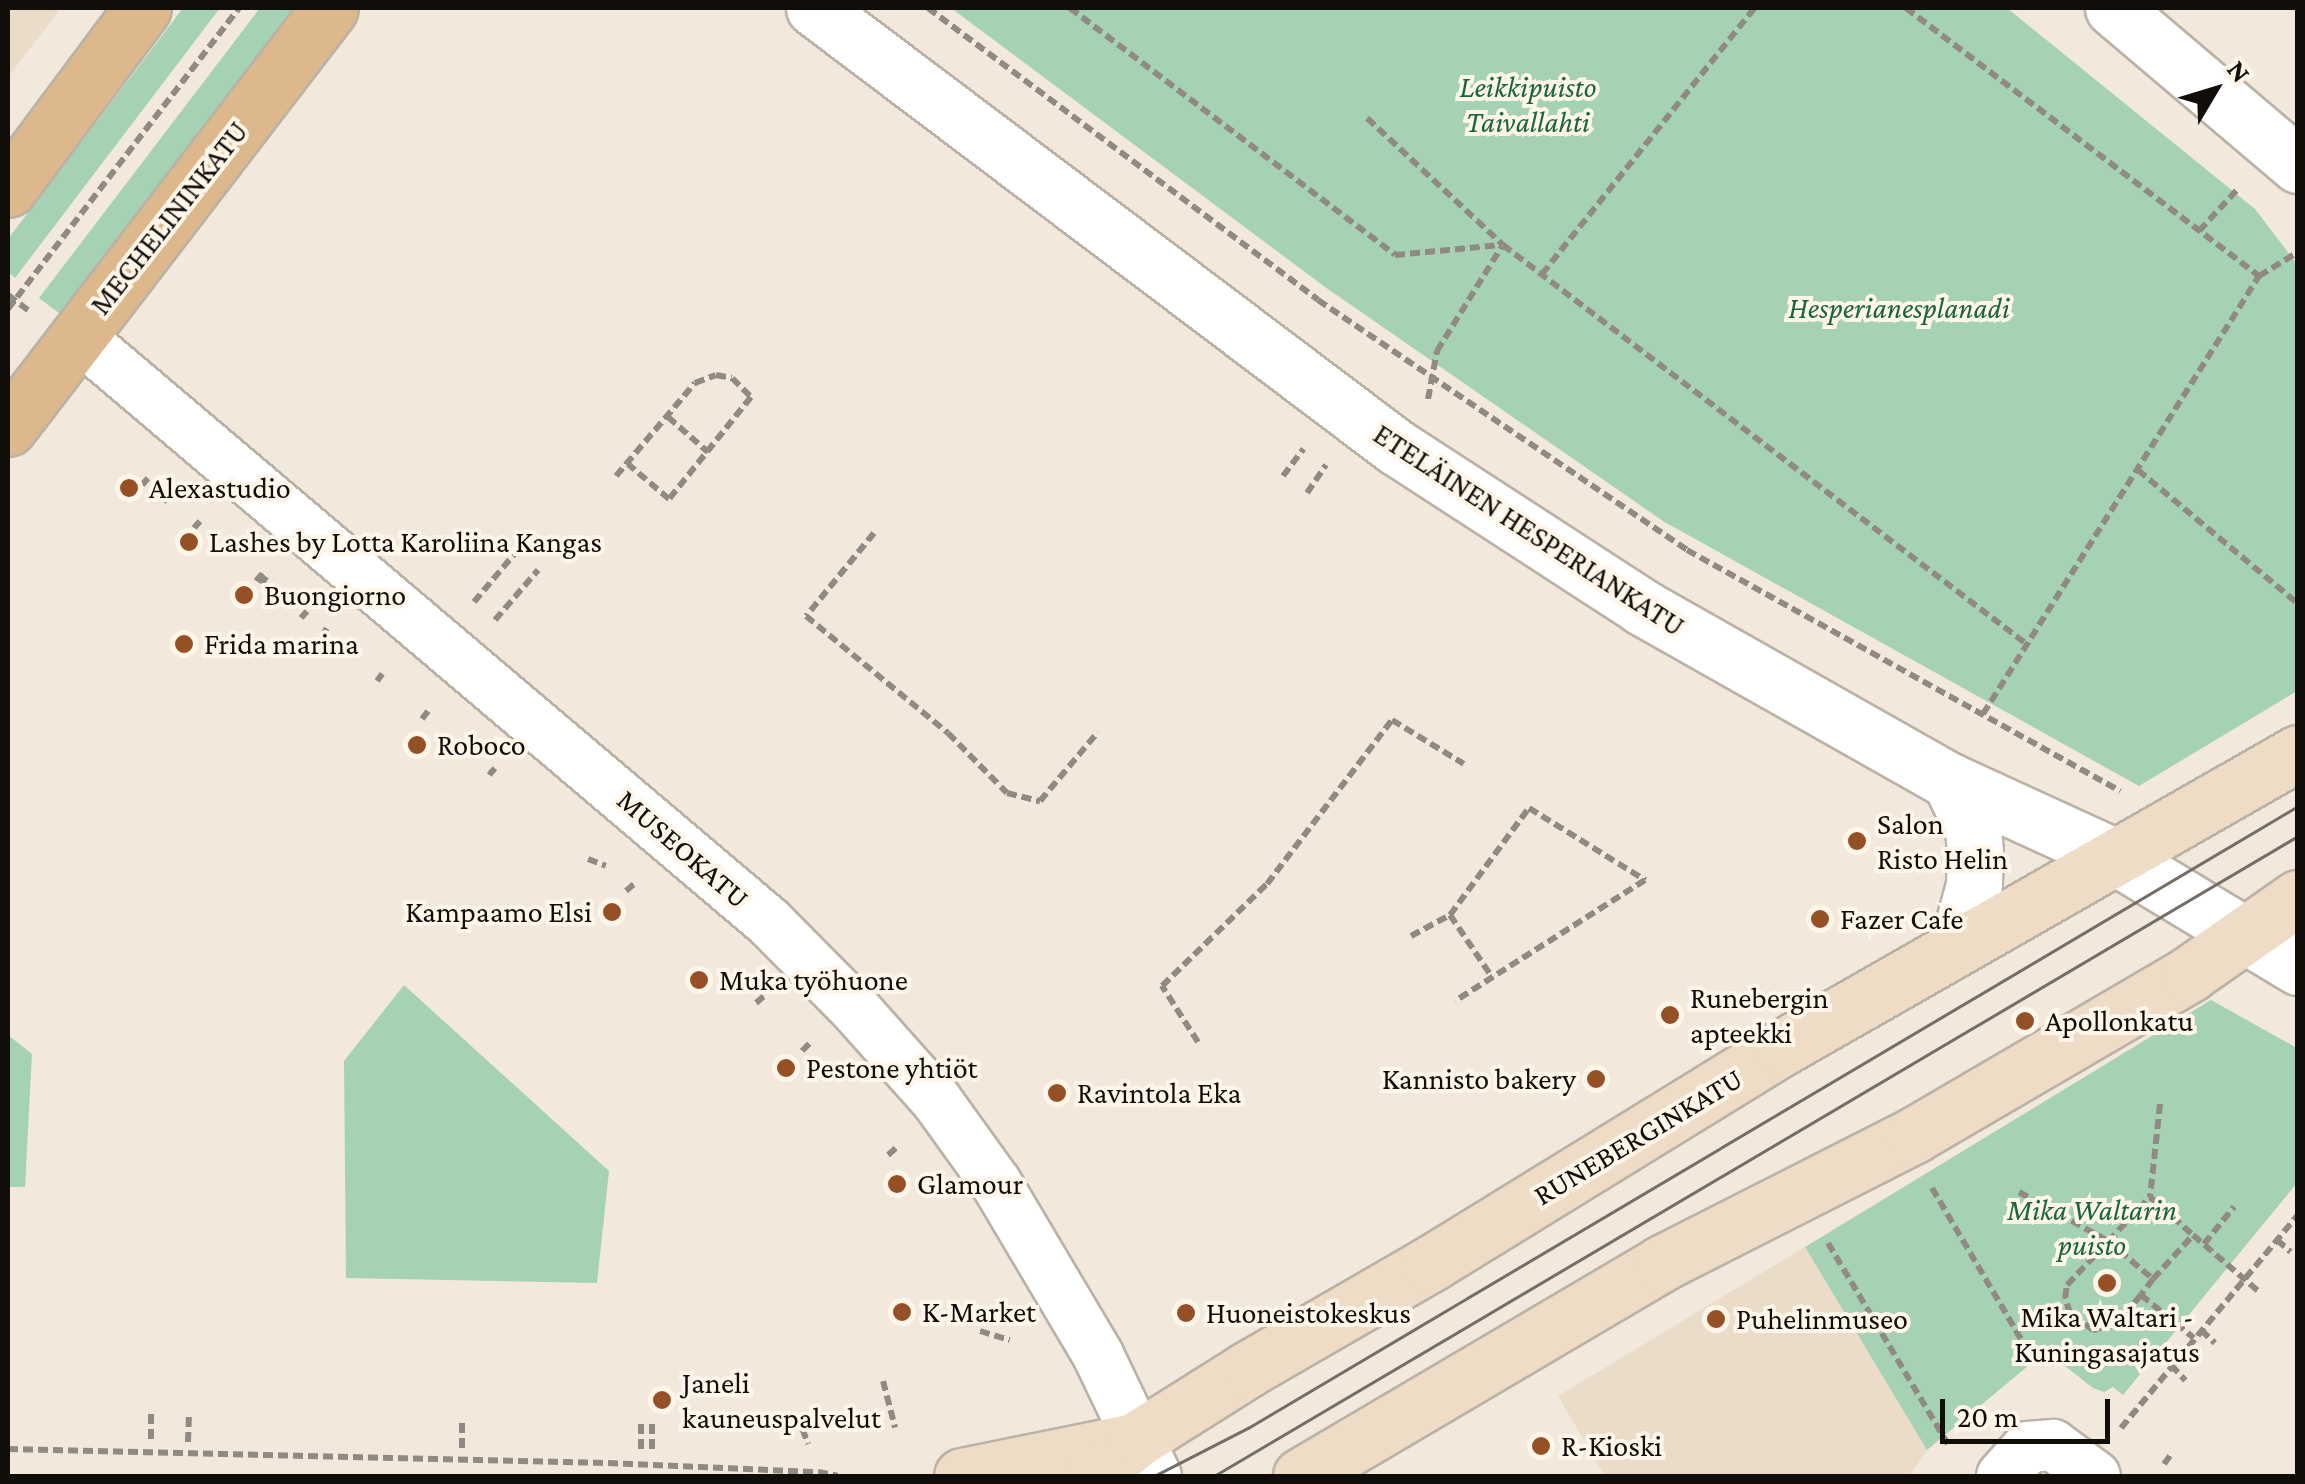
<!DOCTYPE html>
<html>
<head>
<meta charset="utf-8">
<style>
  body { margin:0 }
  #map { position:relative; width:2305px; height:1484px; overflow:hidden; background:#f2e8dc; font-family:"Crimson Pro",serif }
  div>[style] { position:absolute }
  .built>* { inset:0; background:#eadcc9 }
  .green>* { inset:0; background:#a6d2b4 }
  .path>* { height:6px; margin-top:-3px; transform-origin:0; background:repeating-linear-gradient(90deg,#918a82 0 10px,transparent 0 15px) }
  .roads { filter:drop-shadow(2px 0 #bbb2a6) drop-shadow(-2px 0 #bbb2a6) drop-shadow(0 2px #bbb2a6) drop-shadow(0 -2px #bbb2a6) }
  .minor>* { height:50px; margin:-25px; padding:0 25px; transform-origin:25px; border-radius:25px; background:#fff }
  .tertiary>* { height:55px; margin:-27.5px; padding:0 27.5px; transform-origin:27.5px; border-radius:27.5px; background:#fff }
  .secondary>* { height:55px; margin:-27.5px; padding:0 27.5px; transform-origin:27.5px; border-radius:27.5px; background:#eedcc6 }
  .primary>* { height:55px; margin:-27.5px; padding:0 27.5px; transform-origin:27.5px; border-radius:27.5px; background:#ddb88d }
  .tram>* { height:2.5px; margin:-1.25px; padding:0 1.25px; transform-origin:1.25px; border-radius:1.25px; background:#746e66 }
  .dots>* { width:28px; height:28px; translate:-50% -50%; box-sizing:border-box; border:5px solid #fff5e9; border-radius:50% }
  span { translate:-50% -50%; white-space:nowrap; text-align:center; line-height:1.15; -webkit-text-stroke:8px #fff5e9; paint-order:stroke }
  .park-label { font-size:30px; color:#17663c; font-style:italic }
  .street-label { font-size:30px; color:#110e0a }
  .poi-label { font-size:30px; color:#110e0a }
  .left { translate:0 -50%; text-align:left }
  .right { translate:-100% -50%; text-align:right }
  .frame { position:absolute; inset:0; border:10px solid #110e0a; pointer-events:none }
  .north { position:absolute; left:2165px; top:40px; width:100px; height:100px; -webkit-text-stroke:8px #fff5e9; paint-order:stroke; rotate:52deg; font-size:28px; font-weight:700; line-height:40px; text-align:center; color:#110e0a }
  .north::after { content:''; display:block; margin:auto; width:35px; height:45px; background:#110e0a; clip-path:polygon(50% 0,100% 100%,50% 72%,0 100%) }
  .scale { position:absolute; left:1940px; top:1399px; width:170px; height:45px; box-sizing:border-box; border:5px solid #110e0a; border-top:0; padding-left:12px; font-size:30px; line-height:35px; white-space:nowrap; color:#110e0a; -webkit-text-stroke:8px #fff5e9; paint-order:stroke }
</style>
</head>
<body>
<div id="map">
  <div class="built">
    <div style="clip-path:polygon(8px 8px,61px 8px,8px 77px)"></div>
    <div style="clip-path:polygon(1805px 1247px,1927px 1450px,1909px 1476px,1605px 1476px,1558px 1396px)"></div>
  </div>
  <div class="green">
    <div style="clip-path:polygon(183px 8px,220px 8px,15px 278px,8px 272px,8px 239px)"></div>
    <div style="clip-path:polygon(260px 8px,299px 8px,63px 316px,39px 298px)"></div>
    <div style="clip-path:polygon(951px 8px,2007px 8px,2255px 209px,2297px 264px,2297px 691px,2139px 786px,1663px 521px,1325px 287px)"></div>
    <div style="clip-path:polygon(404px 985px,609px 1171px,597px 1283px,346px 1278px,344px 1061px)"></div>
    <div style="clip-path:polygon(2211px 1000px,2297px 1048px,2297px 1183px,2123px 1395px,2113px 1387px,2104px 1392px,2093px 1388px,2046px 1351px,1927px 1450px,1805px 1247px)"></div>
    <div style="clip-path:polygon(8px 1035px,32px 1054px,25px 1187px,8px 1187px)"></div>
  </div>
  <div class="path">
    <div style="left:928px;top:8px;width:487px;rotate:36.8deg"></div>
    <div style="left:1318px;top:300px;width:446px;rotate:34.1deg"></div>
    <div style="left:1687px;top:550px;width:496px;rotate:29.1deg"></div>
    <div style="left:1070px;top:8px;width:408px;rotate:37.2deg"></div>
    <div style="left:1395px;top:255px;width:106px;rotate:-5.4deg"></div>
    <div style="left:1906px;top:8px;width:443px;rotate:37.2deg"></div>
    <div style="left:1367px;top:118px;width:186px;rotate:43deg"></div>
    <div style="left:1503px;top:245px;width:656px;rotate:37.32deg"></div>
    <div style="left:2199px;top:231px;width:56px;rotate:-47.2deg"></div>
    <div style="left:1542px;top:274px;width:340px;rotate:-51.4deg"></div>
    <div style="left:8px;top:295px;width:26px;rotate:37deg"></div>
    <div style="left:8px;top:309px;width:379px;rotate:-52.5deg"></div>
    <div style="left:1428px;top:399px;width:49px;rotate:-79.4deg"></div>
    <div style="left:1437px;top:351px;width:123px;rotate:-58.2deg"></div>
    <div style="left:668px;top:417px;width:53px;rotate:41.2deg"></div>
    <div style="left:2138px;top:470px;width:209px;rotate:39.9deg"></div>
    <div style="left:616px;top:476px;width:122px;rotate:-49.7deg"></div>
    <div style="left:695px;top:383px;width:22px;rotate:-21deg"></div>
    <div style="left:716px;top:375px;width:16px;rotate:11deg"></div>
    <div style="left:732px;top:378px;width:27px;rotate:45deg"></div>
    <div style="left:751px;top:397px;width:131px;rotate:128.8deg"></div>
    <div style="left:669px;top:499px;width:54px;rotate:-139.5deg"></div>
    <div style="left:1283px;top:476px;width:34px;rotate:-53deg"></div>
    <div style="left:142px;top:485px;width:9px;rotate:-49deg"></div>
    <div style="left:1307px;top:493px;width:34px;rotate:-56deg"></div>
    <div style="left:163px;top:502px;width:9px;rotate:-49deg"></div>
    <div style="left:194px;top:528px;width:9px;rotate:-49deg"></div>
    <div style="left:874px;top:533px;width:107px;rotate:129.3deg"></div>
    <div style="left:806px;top:616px;width:184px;rotate:39.5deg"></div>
    <div style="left:948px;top:733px;width:84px;rotate:45.5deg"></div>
    <div style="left:1007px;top:793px;width:34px;rotate:14deg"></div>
    <div style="left:1040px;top:801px;width:90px;rotate:-50deg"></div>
    <div style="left:224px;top:553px;width:8px;rotate:-45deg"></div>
    <div style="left:256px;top:581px;width:11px;rotate:-49deg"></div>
    <div style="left:261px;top:584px;width:9px;rotate:-54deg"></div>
    <div style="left:474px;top:602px;width:65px;rotate:-50deg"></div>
    <div style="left:301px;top:618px;width:9px;rotate:-49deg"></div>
    <div style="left:495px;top:620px;width:66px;rotate:-49.3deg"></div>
    <div style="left:322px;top:636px;width:9px;rotate:-58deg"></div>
    <div style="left:345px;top:653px;width:8px;rotate:-50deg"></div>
    <div style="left:377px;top:681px;width:9px;rotate:-54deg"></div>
    <div style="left:1983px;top:714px;width:518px;rotate:-57.78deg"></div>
    <div style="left:2259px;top:276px;width:46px;rotate:-31.6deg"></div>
    <div style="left:422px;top:719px;width:10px;rotate:-53deg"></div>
    <div style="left:489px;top:775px;width:9px;rotate:-49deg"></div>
    <div style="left:588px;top:859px;width:19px;rotate:21deg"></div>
    <div style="left:626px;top:891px;width:11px;rotate:-41deg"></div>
    <div style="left:1450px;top:915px;width:75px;rotate:55.9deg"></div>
    <div style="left:1411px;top:936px;width:44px;rotate:-28.3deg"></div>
    <div style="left:1450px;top:915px;width:133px;rotate:-53.6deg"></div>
    <div style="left:1529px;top:808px;width:137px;rotate:31.8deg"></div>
    <div style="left:1645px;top:880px;width:225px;rotate:147.5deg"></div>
    <div style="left:756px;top:1003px;width:11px;rotate:-41deg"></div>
    <div style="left:1198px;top:1042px;width:67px;rotate:-122.7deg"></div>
    <div style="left:1162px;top:986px;width:146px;rotate:-44.2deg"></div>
    <div style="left:1267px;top:884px;width:206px;rotate:-52.7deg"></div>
    <div style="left:1392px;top:720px;width:84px;rotate:31.4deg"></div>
    <div style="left:802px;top:1051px;width:11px;rotate:-45deg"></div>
    <div style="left:2160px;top:1104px;width:94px;rotate:96.1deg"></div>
    <div style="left:2150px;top:1197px;width:57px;rotate:41.5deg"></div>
    <div style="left:888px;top:1155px;width:12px;rotate:-42deg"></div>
    <div style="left:1932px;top:1188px;width:203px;rotate:59.5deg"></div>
    <div style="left:2019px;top:1192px;width:102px;rotate:28.8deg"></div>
    <div style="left:2108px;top:1241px;width:59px;rotate:40.2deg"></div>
    <div style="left:2153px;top:1279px;width:20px;rotate:127deg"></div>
    <div style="left:2141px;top:1295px;width:68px;rotate:39.1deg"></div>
    <div style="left:2277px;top:1240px;width:18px;rotate:41deg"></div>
    <div style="left:1828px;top:1243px;width:234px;rotate:59.2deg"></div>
    <div style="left:2204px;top:1244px;width:48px;rotate:-51deg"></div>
    <div style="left:2153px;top:1279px;width:59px;rotate:-47.7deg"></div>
    <div style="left:2193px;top:1235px;width:86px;rotate:40.7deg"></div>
    <div style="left:2141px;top:1295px;width:38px;rotate:131deg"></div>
    <div style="left:2116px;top:1324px;width:24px;rotate:165deg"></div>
    <div style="left:2093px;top:1330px;width:29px;rotate:-144deg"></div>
    <div style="left:2070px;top:1313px;width:16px;rotate:-108deg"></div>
    <div style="left:2065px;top:1298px;width:13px;rotate:-81deg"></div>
    <div style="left:2067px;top:1285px;width:121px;rotate:-46.7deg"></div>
    <div style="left:2201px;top:1330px;width:19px;rotate:43deg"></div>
    <div style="left:980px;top:1331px;width:31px;rotate:17deg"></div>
    <div style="left:2171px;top:1365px;width:21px;rotate:47deg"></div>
    <div style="left:883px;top:1381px;width:48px;rotate:75.4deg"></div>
    <div style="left:151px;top:1414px;width:26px;rotate:90deg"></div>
    <div style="left:797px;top:1415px;width:31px;rotate:69deg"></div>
    <div style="left:641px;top:1424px;width:29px;rotate:90deg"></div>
    <div style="left:652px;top:1424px;width:29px;rotate:90deg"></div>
    <div style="left:2121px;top:1428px;width:277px;rotate:-50.3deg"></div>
    <div style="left:188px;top:1442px;width:27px;rotate:-88deg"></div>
    <div style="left:462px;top:1448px;width:28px;rotate:-90deg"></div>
    <div style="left:8px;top:1449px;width:600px;rotate:1.34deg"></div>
    <div style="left:608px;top:1463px;width:210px;rotate:2.5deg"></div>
    <div style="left:818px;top:1472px;width:20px;rotate:11deg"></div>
    <div style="left:2164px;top:1464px;width:14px;rotate:-54deg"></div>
  </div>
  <div class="roads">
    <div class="minor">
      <div style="left:78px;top:336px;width:906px;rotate:40.3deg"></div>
      <div style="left:769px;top:922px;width:124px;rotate:45.3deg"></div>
      <div style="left:856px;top:1010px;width:122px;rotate:48.3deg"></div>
      <div style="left:937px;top:1101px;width:101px;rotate:54.3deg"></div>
      <div style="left:996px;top:1183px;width:200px;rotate:59.3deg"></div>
      <div style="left:1098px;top:1355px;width:134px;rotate:64.4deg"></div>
      <div style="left:2002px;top:1476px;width:39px;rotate:-48deg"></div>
      <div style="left:2028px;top:1447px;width:25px;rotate:-5deg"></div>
      <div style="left:2053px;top:1445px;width:52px;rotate:36.4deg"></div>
    </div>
    <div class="tertiary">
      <div style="left:814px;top:8px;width:729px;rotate:37.03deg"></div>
      <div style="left:1396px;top:447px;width:293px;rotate:33deg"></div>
      <div style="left:1642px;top:607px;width:354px;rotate:29.5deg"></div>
      <div style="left:1950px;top:781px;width:180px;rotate:24.6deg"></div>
      <div style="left:2114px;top:856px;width:215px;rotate:31.1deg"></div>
      <div style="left:2113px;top:8px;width:243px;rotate:40.3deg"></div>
      <div style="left:1950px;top:781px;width:53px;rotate:64.4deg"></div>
      <div style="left:1973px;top:829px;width:23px;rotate:85deg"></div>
      <div style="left:1975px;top:852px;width:33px;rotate:92deg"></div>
      <div style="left:1974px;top:885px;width:64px;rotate:105.3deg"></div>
    </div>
    <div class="secondary">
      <div style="left:962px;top:1476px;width:170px;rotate:-11.5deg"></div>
      <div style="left:1093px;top:1476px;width:57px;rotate:-40.1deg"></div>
      <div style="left:1137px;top:1439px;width:131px;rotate:-32.2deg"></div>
      <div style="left:1248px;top:1369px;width:210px;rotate:-30deg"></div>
      <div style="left:1430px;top:1264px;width:414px;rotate:-31.6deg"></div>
      <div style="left:1783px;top:1047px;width:593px;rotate:-29.72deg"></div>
      <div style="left:1301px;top:1476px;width:419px;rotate:-30.5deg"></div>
      <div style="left:1662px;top:1263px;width:283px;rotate:-26.9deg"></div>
      <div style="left:1914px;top:1135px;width:319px;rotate:-30.3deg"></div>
      <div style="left:2189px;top:974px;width:133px;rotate:-34.9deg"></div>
    </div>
    <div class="primary">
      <div style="left:8px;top:189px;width:226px;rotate:-53.3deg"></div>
      <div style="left:8px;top:428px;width:529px;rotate:-52.52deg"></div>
    </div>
  </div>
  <div class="tram">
    <div style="left:1154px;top:1476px;width:106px;rotate:-27.1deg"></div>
    <div style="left:1248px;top:1428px;width:1220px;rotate:-30.64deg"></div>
    <div style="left:1214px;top:1476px;width:1259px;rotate:-30.56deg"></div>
  </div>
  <div class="dots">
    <div style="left:129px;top:488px;background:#955026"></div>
    <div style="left:189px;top:542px;background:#955026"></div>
    <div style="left:244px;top:595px;background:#955026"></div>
    <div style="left:184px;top:644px;background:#955026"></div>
    <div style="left:417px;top:745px;background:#955026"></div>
    <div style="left:1857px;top:841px;background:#955026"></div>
    <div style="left:612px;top:912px;background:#955026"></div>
    <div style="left:1820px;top:919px;background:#955026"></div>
    <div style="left:699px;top:980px;background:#955026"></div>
    <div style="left:1670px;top:1015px;background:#955026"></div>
    <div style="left:2025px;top:1021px;background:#955026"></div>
    <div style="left:786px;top:1068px;background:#955026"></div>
    <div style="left:1596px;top:1079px;background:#955026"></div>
    <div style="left:1057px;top:1093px;background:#955026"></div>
    <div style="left:897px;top:1184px;background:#955026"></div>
    <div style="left:2107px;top:1283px;background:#955026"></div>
    <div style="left:902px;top:1312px;background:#955026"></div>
    <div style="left:1186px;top:1313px;background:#955026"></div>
    <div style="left:1716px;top:1319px;background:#955026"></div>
    <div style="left:662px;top:1400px;background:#955026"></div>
    <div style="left:1541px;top:1446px;background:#955026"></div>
  </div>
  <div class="park-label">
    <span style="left:1528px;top:104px">Leikkipuisto<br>Taivallahti</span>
    <span style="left:1899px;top:308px">Hesperianesplanadi</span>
    <span style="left:2092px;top:1227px">Mika Waltarin<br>puisto</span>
  </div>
  <div class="street-label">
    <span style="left:169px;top:218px;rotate:-52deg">MECHELININKATU</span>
    <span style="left:1529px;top:530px;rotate:33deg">ETELÄINEN HESPERIANKATU</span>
    <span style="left:683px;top:849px;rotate:41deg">MUSEOKATU</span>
    <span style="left:1638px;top:1137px;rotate:-31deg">RUNEBERGINKATU</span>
  </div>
  <div class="poi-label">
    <span class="left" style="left:149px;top:488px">Alexastudio</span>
    <span class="left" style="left:209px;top:542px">Lashes by Lotta Karoliina Kangas</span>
    <span class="left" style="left:264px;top:595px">Buongiorno</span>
    <span class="left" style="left:204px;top:644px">Frida marina</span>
    <span class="left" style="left:437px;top:745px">Roboco</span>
    <span class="left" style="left:1877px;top:841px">Salon<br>Risto Helin</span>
    <span class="right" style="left:592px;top:912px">Kampaamo Elsi</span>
    <span class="left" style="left:1840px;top:919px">Fazer Cafe</span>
    <span class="left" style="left:719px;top:980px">Muka työhuone</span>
    <span class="left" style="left:1690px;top:1015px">Runebergin<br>apteekki</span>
    <span class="left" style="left:2045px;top:1021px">Apollonkatu</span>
    <span class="left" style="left:806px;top:1068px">Pestone yhtiöt</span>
    <span class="right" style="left:1576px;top:1079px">Kannisto bakery</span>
    <span class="left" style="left:1077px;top:1093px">Ravintola Eka</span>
    <span class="left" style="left:917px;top:1184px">Glamour</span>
    <span class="left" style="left:922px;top:1312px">K-Market</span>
    <span class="left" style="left:1206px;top:1313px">Huoneistokeskus</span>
    <span style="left:2107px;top:1334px">Mika Waltari -<br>Kuningasajatus</span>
    <span class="left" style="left:1736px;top:1319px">Puhelinmuseo</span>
    <span class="left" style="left:682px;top:1400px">Janeli<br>kauneuspalvelut</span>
    <span class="left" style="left:1561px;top:1446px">R-Kioski</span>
  </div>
  <div class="frame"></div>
  <div class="north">N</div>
  <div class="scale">20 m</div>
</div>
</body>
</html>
